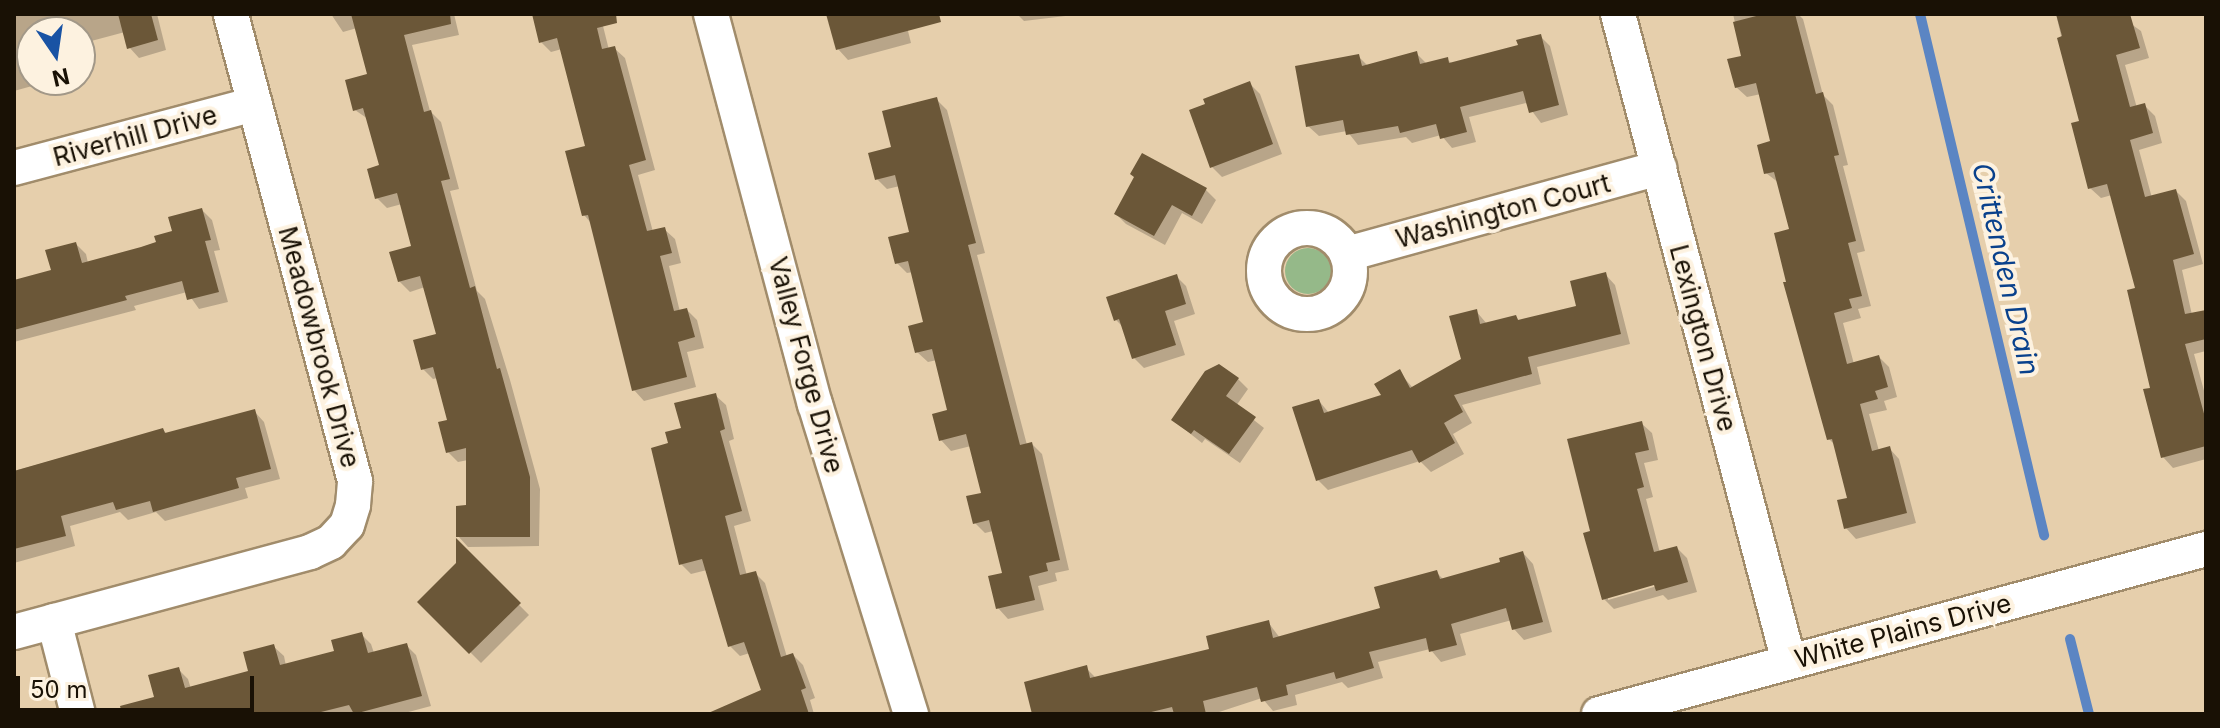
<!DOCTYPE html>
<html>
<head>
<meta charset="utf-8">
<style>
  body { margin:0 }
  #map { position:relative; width:2220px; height:728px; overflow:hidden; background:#e6cfac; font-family:Inter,sans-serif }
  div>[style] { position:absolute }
  .green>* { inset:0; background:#95b989 }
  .round { border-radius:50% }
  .shadow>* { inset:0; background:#0003 }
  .stream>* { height:10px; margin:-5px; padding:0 5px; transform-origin:5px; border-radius:5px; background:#5b85c3 }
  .building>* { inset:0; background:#6b5738 }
  .roads { filter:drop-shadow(2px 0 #a18c6b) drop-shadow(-2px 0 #a18c6b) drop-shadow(0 2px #a18c6b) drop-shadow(0 -2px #a18c6b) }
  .minor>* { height:34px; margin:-17px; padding:0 17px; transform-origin:17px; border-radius:17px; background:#fff }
  .minor>.ring { margin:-17px; padding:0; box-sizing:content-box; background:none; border:34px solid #fff; border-radius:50% }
  span { translate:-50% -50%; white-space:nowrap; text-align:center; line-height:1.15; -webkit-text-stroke:8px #fdf2e0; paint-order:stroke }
  .street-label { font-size:26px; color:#191105 }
  .water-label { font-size:28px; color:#09418c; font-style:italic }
  .frame { position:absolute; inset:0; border:16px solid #191105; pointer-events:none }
  .north { position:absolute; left:16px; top:16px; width:80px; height:80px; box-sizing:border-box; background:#fdf2e0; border:2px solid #a29888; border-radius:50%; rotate:167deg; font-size:22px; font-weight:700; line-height:32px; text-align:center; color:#191105 }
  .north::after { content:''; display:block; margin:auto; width:28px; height:36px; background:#1953a4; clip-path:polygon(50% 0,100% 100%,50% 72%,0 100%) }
  .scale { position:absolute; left:16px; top:676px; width:238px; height:36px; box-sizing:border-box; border:4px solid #191105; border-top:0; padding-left:10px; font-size:24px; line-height:28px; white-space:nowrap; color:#191105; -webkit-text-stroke:6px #fdf2e0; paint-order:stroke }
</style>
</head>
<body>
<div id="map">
  <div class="green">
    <div class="round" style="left:1285px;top:248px;width:46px;height:46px"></div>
  </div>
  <div class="shadow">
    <div style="clip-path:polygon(14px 14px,157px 14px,166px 50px,139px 58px,129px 47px,125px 32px,80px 44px,80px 32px,32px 32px,32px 80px,54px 80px,14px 91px)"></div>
    <div style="clip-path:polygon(331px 14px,454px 14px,459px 35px,412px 45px,430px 111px,441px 122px,459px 189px,450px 191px,477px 291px,485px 299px,510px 380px,540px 489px,539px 546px,468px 547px,458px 536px,468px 507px,468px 460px,458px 462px,448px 452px,450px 421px,438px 378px,433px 379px,423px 369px,438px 335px,425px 287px,410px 292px,399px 281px,414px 247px,402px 204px,387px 208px,377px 198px,381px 167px,368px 119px,355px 110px,369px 75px,357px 28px,343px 32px)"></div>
    <div style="clip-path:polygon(533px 14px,600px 14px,609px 50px,614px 48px,625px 58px,655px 170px,638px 175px,653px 232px,664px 229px,675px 239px,681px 263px,669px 266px,680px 312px,687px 310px,697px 320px,704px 348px,687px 352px,696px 387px,644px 401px,634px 390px,592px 224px,584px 215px,588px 147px,562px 49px,551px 52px,541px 42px)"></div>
    <div style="clip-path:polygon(828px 14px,937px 14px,906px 23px,911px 43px,848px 60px,838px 49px)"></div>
    <div style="clip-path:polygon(1017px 14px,1082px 14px,1024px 21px)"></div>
    <div style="clip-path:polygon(1733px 14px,1798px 14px,1803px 19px,1823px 95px,1833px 105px,1848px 165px,1843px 166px,1865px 251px,1857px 253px,1871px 306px,1858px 309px,1861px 318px,1843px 323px,1854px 364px,1879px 357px,1889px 367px,1897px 397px,1884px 401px,1887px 410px,1869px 414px,1879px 451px,1889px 448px,1899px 459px,1916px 523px,1856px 539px,1846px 528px,1850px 500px,1836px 446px,1829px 439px,1789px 283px,1791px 230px,1779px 183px,1766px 173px,1773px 143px,1761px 94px,1747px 97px,1736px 87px,1743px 57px)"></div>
    <div style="clip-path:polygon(2056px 14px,2117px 14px,2141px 31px,2149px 58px,2125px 65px,2137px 108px,2145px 106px,2155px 116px,2162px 143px,2139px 150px,2152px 198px,2176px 191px,2186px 201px,2203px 264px,2182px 270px,2192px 315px,2206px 312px,2206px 351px,2194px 354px,2206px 398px,2206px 459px,2173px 468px,2163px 457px,2138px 290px,2112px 195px,2101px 198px,2090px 188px,2081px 122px)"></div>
    <div style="clip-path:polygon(1540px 36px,1550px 46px,1568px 115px,1541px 123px,1526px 103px,1469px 117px,1476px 142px,1452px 148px,1441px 135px,1412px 143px,1406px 137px,1358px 145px,1347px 131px,1319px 136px,1308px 126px,1359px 57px,1368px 66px,1416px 53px,1427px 64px,1447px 59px,1452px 64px,1520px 47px)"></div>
    <div style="clip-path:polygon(1250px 84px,1260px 94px,1282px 154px,1222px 177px,1212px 167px,1207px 106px)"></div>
    <div style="clip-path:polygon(937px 100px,947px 110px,985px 253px,977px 255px,1027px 445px,1032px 444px,1042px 454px,1069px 570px,1055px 573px,1057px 581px,1038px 586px,1044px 610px,1008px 619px,998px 608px,1004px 574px,993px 531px,985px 533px,975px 523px,984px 494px,971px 446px,951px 451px,941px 440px,949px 412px,937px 360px,928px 362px,917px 352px,926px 323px,913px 272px,907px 273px,897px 263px,911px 233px,900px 186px,887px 189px,877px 179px,893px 149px)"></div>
    <div style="clip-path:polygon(1206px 190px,1216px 200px,1202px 224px,1182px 213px,1165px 245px,1126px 224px,1116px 214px)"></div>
    <div style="clip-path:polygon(202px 210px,212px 220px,220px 250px,214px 251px,228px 302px,199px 309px,187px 292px,134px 306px,136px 310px,14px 342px,14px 282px,53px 271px,76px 244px,86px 254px,88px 263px,159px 243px)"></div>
    <div style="clip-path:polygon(1605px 274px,1615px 285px,1630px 344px,1537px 367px,1541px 384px,1462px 405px,1472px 423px,1453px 434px,1464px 454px,1431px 472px,1420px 461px,1328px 490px,1318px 480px,1319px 401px,1330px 414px,1384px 396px,1399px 372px,1413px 388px,1463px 360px,1476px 311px,1487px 324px,1516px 317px,1520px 322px,1579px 307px)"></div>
    <div style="clip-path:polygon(1176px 276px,1186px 286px,1195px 314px,1174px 321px,1185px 355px,1144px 368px,1134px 358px,1124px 328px,1116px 320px)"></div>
    <div style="clip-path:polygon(1238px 379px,1248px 389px,1236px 406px,1264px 428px,1240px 463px,1205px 439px,1202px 443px,1173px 420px)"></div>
    <div style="clip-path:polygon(715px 395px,726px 405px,734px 439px,729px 441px,751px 521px,734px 526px,747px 576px,755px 573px,765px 583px,787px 657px,793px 655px,803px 665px,815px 698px,810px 700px,814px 714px,737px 714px,764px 692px,750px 653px,740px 656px,730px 646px,707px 570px,691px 574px,681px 564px,671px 445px)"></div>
    <div style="clip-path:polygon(254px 411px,264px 422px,280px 479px,245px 488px,248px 498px,165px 521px,156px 512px,128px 520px,120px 512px,70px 526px,75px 546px,14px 563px,14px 471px,163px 430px,167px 434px)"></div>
    <div style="clip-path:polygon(evenodd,1641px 423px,1652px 433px,1658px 460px,1644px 463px,1653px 497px,1646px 499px,1660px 553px,1677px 548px,1687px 558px,1697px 592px,1668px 600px,1663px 595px,1614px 609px,1604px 599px,1592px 532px,1641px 423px,1663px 580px,1664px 584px,1608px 600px,1608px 596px,1663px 580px)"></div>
    <div style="clip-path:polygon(458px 543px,529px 615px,481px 663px,420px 602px,458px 564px)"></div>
    <div style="clip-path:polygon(1523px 553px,1533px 564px,1552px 632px,1524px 640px,1514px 629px,1512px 620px,1460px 634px,1466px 655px,1441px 662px,1430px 649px,1378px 662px,1383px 678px,1348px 688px,1342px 682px,1295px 695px,1297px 705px,1273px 711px,1262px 698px,1213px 714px,1034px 714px,1086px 668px,1097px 679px,1211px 650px,1268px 622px,1280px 638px,1382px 610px,1437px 573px,1444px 580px,1503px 564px)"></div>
    <div style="clip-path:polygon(361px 634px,371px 644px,374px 653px,406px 645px,416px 655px,431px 706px,401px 714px,161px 714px,178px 669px,188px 679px,191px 689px,251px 672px,273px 646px,284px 656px,286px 666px,337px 652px)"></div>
  </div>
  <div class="stream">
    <div style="left:1920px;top:14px;width:536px;rotate:76.61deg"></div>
    <div style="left:2070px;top:639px;width:77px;rotate:75.8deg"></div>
  </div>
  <div class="building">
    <div style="clip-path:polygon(118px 14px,151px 14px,158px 40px,127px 49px)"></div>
    <div style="clip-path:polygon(351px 14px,450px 14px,451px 24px,404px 35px,424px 112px,431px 110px,450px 179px,441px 181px,470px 288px,475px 286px,497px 369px,500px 368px,530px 477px,530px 537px,456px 537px,456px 506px,466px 505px,466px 448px,446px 453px,438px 422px,447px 420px,433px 367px,421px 370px,413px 340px,436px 334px,420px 276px,398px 282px,389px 252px,411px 246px,397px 193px,375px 199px,367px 169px,379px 165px,363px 108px,353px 111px,345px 80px,367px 74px)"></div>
    <div style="clip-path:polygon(532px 14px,616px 14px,617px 23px,597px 28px,602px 49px,615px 46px,646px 160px,629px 165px,647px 231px,665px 227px,672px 253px,660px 256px,674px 311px,687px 308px,695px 337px,678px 342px,687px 377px,632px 391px,588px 215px,582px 216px,565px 151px,585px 146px,557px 38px,539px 43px)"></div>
    <div style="clip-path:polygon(826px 14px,939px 14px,941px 22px,836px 50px)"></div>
    <div style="clip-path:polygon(1764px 14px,1795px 14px,1816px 94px,1823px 92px,1839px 155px,1834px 156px,1856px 241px,1848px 243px,1862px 296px,1849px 299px,1852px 308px,1834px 313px,1847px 364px,1879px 355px,1888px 387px,1875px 391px,1878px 399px,1860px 404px,1872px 451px,1890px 446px,1907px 513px,1844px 529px,1837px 500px,1847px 498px,1832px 439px,1827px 440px,1783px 282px,1786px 282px,1774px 233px,1789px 229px,1774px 172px,1764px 174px,1757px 145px,1770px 141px,1756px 83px,1735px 88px,1727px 59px,1741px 56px,1733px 22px)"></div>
    <div style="clip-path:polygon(2056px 14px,2130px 14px,2140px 48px,2116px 55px,2130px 107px,2145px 103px,2153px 133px,2130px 140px,2145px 197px,2176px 189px,2194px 254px,2173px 260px,2185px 314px,2206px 310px,2206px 339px,2185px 344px,2206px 421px,2206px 446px,2161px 458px,2143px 389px,2150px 388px,2127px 290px,2135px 288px,2107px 184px,2088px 189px,2071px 123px,2079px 121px,2057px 38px,2062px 36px)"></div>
    <div style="clip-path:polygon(1541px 34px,1559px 105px,1529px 113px,1523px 91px,1460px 107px,1467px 132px,1440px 139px,1436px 124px,1400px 133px,1398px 126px,1346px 135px,1343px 120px,1306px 127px,1295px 66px,1359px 54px,1362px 66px,1417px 51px,1420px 64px,1448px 57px,1449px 63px,1518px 45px,1516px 40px)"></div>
    <div style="clip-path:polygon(1250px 81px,1273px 144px,1210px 168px,1189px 110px,1205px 104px,1203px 99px)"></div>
    <div style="clip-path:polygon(937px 97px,976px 243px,968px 245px,1020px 445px,1032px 442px,1060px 560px,1046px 563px,1048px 571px,1029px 576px,1035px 600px,996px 609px,988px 576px,1002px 573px,989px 520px,973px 524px,966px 496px,981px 493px,966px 434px,939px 441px,932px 414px,947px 410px,932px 349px,915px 353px,908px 326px,923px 322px,908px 261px,895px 264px,888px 237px,909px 232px,895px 175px,875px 180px,868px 153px,891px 147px,882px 111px)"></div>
    <div style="clip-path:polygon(1142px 153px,1207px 188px,1192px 216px,1172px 205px,1154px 236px,1114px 214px,1134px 177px,1130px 174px)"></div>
    <div style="clip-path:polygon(202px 208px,211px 240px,205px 241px,219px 292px,187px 300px,182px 281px,125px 296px,127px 300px,14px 330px,14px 280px,51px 270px,45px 250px,76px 242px,82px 263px,141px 247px,156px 242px,154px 236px,172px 231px,168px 217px)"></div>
    <div style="clip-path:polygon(1606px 272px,1621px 334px,1528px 357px,1532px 374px,1454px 395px,1463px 412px,1444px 423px,1455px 443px,1419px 463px,1412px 450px,1316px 481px,1292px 407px,1319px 399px,1324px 413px,1381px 395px,1374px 384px,1400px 369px,1410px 388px,1461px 359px,1449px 316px,1477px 309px,1480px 324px,1516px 315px,1518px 320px,1576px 306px,1570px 281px)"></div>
    <div style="clip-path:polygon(1177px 274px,1186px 304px,1165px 311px,1176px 345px,1132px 359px,1119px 319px,1114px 321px,1106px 297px)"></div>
    <div style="clip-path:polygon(1219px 364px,1239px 378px,1226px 396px,1256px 417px,1229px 454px,1194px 430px,1191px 434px,1171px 420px,1205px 371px)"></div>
    <div style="clip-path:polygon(716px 393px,725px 429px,720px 431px,742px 511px,725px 516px,740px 575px,756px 571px,781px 657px,793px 653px,806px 688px,801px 690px,809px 714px,706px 714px,761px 690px,744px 642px,728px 647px,702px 559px,679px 565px,651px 448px,668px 443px,665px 432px,681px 428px,674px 403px)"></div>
    <div style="clip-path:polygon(255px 409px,271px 469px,236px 478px,239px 488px,153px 512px,150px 501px,116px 510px,113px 502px,61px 516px,66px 536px,14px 549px,14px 471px,163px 428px,165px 433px)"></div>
    <div style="clip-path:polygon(1642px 421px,1649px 450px,1635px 453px,1644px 487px,1637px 489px,1654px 552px,1677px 546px,1688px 582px,1656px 591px,1654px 585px,1602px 600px,1583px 533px,1590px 531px,1567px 439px)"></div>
    <div style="clip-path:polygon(456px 538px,521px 603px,469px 654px,417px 602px,456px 563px)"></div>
    <div style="clip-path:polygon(1523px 551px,1543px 622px,1512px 630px,1506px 608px,1451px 624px,1457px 645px,1429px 652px,1426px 638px,1369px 652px,1374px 668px,1336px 679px,1334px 672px,1286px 685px,1288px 695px,1261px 702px,1257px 687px,1203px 701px,1206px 714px,1174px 714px,1172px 707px,1143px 714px,1032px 714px,1024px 682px,1087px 665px,1090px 678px,1209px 649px,1206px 636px,1269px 620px,1273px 638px,1380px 608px,1374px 587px,1437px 570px,1440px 579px,1500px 562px,1499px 558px)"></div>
    <div style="clip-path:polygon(362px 632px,368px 653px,407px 643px,422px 696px,354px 714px,349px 705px,313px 714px,122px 714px,120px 706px,154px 697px,148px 675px,179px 667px,185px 688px,248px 671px,243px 652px,274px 644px,280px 665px,334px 651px,331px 640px)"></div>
  </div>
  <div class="roads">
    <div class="minor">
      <div style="left:711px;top:14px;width:404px;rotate:75.1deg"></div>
      <div style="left:815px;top:404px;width:325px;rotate:72.8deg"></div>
      <div style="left:1618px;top:14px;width:670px;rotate:75.22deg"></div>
      <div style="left:14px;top:168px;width:249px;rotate:-14.9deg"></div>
      <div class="ring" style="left:1264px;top:228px;width:52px;height:52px"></div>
      <div style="left:1347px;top:254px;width:324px;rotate:-15.4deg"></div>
      <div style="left:54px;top:621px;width:96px;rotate:75.5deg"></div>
      <div style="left:14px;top:632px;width:307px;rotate:-15.1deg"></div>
      <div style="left:310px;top:552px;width:23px;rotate:-25deg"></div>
      <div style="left:331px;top:542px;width:23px;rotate:-47deg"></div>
      <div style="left:347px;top:525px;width:21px;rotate:-73deg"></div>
      <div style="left:353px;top:505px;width:24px;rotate:-85deg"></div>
      <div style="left:355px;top:481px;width:483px;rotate:-104.9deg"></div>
      <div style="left:1599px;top:714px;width:629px;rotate:-15.21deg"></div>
    </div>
  </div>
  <div class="street-label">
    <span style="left:135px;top:136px;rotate:-15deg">Riverhill Drive</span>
    <span style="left:1503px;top:211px;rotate:-15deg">Washington Court</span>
    <span style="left:1703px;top:338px;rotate:75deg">Lexington Drive</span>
    <span style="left:319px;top:347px;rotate:75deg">Meadowbrook Drive</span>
    <span style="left:806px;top:365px;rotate:75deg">Valley Forge Drive</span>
    <span style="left:1903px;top:631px;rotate:-15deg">White Plains Drive</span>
  </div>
  <div class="water-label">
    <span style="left:2006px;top:269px;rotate:77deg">Crittenden Drain</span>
  </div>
  <div class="frame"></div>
  <div class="north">N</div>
  <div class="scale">50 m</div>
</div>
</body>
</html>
